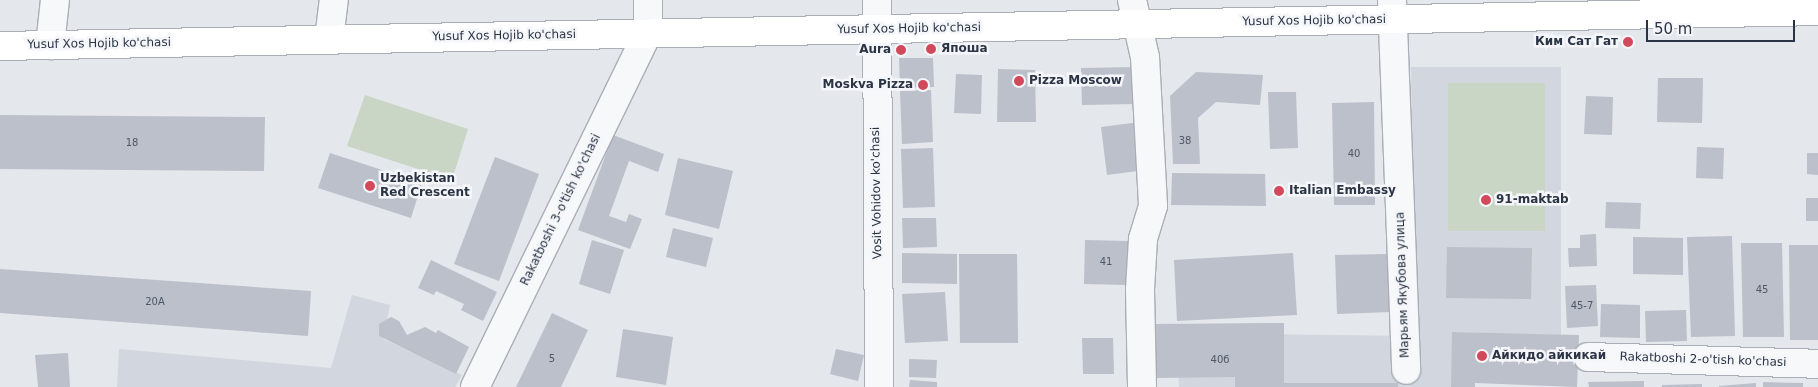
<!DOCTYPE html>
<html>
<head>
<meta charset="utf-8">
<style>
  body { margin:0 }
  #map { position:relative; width:1818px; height:387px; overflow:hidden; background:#e4e7ec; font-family:"DejaVu Sans",sans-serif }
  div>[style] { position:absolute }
  .built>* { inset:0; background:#d2d6de }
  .green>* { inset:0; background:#c9d6c5 }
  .building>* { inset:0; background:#bbc0ca }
  .roads { filter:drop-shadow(1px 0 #a9aeb7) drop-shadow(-1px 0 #a9aeb7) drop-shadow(0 1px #a9aeb7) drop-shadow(0 -1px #a9aeb7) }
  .minor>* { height:28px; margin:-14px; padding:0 14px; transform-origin:14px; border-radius:14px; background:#f7f8fa }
  .major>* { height:28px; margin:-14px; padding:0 14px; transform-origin:14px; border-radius:14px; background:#fff }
  .dots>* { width:14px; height:14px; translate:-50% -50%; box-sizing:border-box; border:2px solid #f4f6f9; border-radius:50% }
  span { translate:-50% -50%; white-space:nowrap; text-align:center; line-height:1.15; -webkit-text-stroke:5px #f4f6f9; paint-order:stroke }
  .number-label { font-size:10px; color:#4f5766 }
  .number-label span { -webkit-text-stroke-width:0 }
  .street-label { font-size:12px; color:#2b3445 }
  .poi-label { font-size:12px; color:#2b3445; font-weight:700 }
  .right { translate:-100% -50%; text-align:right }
  .left { translate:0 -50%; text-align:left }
  .scale { position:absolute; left:1646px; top:20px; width:149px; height:22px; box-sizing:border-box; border:2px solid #2b3445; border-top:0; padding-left:6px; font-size:15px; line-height:18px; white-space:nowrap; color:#2b3445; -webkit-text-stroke:4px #f4f6f9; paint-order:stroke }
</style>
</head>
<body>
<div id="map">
  <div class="built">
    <div style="clip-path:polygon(1411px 67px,1561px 67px,1561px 335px,1453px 332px,1451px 387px,1179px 387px,1177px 333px,1414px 336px)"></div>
    <div style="clip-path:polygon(352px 295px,390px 305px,383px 339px,462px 375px,455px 387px,117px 387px,119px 349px,331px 368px)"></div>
  </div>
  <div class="green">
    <div style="clip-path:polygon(1448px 83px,1545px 83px,1545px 231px,1448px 231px)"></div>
    <div style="clip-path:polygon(365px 95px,468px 129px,452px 180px,347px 146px)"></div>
  </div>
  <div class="building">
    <div style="clip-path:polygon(899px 58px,933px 58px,934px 87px,900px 88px)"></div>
    <div style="clip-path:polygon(1135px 67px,1136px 104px,1082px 105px,1081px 68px)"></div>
    <div style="clip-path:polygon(998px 69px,1035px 70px,1036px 122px,997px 122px)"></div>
    <div style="clip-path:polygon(1196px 72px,1263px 75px,1260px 105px,1216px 102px,1198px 118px,1200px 164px,1173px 164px,1170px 96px)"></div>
    <div style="clip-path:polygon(956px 74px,982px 75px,981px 114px,954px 113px)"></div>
    <div style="clip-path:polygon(1658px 78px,1703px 78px,1702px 123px,1657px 122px)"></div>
    <div style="clip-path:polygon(931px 90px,933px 142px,902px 144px,900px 91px)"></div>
    <div style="clip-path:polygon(1268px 92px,1296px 92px,1298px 148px,1270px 149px)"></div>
    <div style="clip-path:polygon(1586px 96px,1613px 97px,1612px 135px,1584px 134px)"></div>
    <div style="clip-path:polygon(1374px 102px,1375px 205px,1334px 205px,1332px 103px)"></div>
    <div style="clip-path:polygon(0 115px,265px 117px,264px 171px,0 169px)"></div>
    <div style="clip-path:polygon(1140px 122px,1146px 170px,1107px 175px,1101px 127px)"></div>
    <div style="clip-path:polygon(613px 135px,664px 154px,658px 172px,629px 161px,609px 216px,626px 222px,629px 214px,642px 219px,630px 249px,578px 230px)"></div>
    <div style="clip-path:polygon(1697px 147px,1724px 148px,1723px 179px,1696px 178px)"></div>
    <div style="clip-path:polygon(933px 148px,935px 207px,903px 208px,901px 149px)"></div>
    <div style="clip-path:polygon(330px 153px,422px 183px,411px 218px,318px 188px)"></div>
    <div style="clip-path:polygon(1807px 153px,1818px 153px,1818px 175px,1807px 174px)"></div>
    <div style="clip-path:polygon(495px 157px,539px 174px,499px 281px,454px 264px)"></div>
    <div style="clip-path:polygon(678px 158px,733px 171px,719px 229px,665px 215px)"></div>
    <div style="clip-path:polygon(1172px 173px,1265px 174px,1266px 206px,1171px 205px)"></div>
    <div style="clip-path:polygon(1806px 198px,1818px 198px,1818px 221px,1806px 221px)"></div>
    <div style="clip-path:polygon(1606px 202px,1641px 203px,1640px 229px,1605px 228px)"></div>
    <div style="clip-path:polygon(902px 218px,936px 218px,937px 247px,903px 248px)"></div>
    <div style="clip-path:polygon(673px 228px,713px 238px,706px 267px,666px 257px)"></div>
    <div style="clip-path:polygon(1596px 234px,1597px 266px,1569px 267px,1568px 248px,1580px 248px,1580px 235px)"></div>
    <div style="clip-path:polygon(1732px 236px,1735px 336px,1691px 337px,1687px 237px)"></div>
    <div style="clip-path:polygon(1633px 237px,1683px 238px,1683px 275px,1633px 274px)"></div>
    <div style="clip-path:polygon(592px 240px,624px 250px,610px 294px,579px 284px)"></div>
    <div style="clip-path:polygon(1085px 240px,1128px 241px,1127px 285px,1084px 284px)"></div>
    <div style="clip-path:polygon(1741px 243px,1782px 243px,1784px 337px,1743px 337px)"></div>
    <div style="clip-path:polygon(1789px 245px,1818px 245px,1818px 340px,1790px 340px)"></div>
    <div style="clip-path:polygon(1447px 247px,1532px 248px,1531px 299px,1446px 298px)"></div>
    <div style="clip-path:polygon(902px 253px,957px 254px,957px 284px,902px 283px)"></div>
    <div style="clip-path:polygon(1293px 253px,1297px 315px,1177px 321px,1174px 260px)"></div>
    <div style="clip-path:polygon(959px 254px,1017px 254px,1018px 343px,960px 343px)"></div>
    <div style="clip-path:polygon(1389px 254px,1391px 312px,1337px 314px,1335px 255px)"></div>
    <div style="clip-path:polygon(431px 260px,497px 292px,483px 321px,461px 310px,464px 304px,436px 291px,434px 295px,418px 288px)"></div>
    <div style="clip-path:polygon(0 269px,311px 291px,308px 336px,0 313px)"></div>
    <div style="clip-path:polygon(1596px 285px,1598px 326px,1567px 328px,1565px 286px)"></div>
    <div style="clip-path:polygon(945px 292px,948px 341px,905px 343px,902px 294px)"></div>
    <div style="clip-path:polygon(1601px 304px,1640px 305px,1640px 338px,1600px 337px)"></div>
    <div style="clip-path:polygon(1686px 310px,1687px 341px,1646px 342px,1645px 311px)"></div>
    <div style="clip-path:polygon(552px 313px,588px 330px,561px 387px,516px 387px)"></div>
    <div style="clip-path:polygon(391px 317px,399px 321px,407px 335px,425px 327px,436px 333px,438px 330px,469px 347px,456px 374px,379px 336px,379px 324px)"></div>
    <div style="clip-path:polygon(1284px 323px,1284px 383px,1398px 383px,1398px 387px,1235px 387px,1235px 377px,1155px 378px,1155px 324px)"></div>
    <div style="clip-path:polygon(623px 329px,673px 337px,666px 385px,616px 377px)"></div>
    <div style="clip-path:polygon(1452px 332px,1579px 335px,1577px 387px,1475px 383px,1475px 387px,1451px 387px)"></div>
    <div style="clip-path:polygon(1082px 338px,1113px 338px,1114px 374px,1083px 374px)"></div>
    <div style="clip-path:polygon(836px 349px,864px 355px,858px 381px,830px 374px)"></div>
    <div style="clip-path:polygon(68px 353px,70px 387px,38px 387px,35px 355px)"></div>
    <div style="clip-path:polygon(909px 359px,937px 360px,936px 378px,909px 377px)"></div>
    <div style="clip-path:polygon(910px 380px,937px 382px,937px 387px,909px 387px)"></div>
    <div style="clip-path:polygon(1644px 381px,1644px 387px,1589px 387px,1588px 382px)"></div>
    <div style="clip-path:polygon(1763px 382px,1803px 383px,1803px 387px,1763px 387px)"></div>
    <div style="clip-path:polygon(1756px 383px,1756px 387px,1719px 387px,1719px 386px)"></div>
    <div style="clip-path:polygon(1702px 384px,1702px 387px,1662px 387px,1662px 385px)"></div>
  </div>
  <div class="roads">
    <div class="minor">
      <div style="left:877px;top:0;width:387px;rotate:89.7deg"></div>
      <div style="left:1132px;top:0;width:58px;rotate:77.2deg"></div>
      <div style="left:1145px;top:57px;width:149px;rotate:86.9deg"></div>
      <div style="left:1153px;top:206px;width:34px;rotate:107deg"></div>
      <div style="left:1143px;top:239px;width:51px;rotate:93.4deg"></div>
      <div style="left:1140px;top:290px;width:97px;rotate:88.8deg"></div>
      <div style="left:1392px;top:0;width:370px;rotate:87.8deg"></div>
      <div style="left:329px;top:39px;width:39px;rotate:-83deg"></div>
      <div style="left:50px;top:45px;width:45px;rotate:-83.7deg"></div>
      <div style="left:1588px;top:357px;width:230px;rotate:1.7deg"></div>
      <div style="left:475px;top:387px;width:394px;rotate:-64deg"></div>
      <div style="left:648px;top:33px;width:33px;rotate:-90deg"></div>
    </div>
    <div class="major">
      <div style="left:0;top:46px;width:1818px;rotate:-1.1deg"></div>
    </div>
  </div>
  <div class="dots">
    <div style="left:1628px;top:42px;background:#d1495b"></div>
    <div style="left:931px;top:49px;background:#d1495b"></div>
    <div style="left:901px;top:50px;background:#d1495b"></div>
    <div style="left:1019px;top:81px;background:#d1495b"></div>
    <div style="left:923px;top:85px;background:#d1495b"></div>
    <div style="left:370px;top:186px;background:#d1495b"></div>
    <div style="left:1279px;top:191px;background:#d1495b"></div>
    <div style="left:1486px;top:200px;background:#d1495b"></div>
    <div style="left:1482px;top:356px;background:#d1495b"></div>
  </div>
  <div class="number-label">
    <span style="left:1185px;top:141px">38</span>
    <span style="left:132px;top:143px">18</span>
    <span style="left:1354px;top:154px">40</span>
    <span style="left:1106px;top:262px">41</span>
    <span style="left:1762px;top:290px">45</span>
    <span style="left:155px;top:302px">20А</span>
    <span style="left:1582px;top:306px">45-7</span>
    <span style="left:552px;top:359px">5</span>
    <span style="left:1220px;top:360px">40б</span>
  </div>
  <div class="street-label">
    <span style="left:1314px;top:21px;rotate:-1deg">Yusuf Xos Hojib ko'chasi</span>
    <span style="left:909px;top:29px;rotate:-1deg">Yusuf Xos Hojib ko'chasi</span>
    <span style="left:504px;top:36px;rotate:-1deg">Yusuf Xos Hojib ko'chasi</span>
    <span style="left:99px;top:44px;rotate:-1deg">Yusuf Xos Hojib ko'chasi</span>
    <span style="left:877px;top:193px;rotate:-91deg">Vosit Vohidov ko'chasi</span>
    <span style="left:561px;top:210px;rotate:-64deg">Rakatboshi 3-o'tish ko'chasi</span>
    <span style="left:1403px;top:285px;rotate:-92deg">Марьям Якубова улица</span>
    <span style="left:1703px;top:360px;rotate:2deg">Rakatboshi 2-o'tish ko'chasi</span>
  </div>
  <div class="poi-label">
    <span class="right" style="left:1618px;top:42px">Ким Сат Гат</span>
    <span class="left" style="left:941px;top:49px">Япоша</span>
    <span class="right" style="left:891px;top:50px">Aura</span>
    <span class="left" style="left:1029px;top:81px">Pizza Moscow</span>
    <span class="right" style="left:913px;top:85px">Moskva Pizza</span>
    <span class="left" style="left:380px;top:186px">Uzbekistan<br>Red Crescent</span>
    <span class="left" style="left:1289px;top:191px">Italian Embassy</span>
    <span class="left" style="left:1496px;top:200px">91-maktab</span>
    <span class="left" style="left:1492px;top:356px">Айкидо айкикай</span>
  </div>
  <div class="scale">50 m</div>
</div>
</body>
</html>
